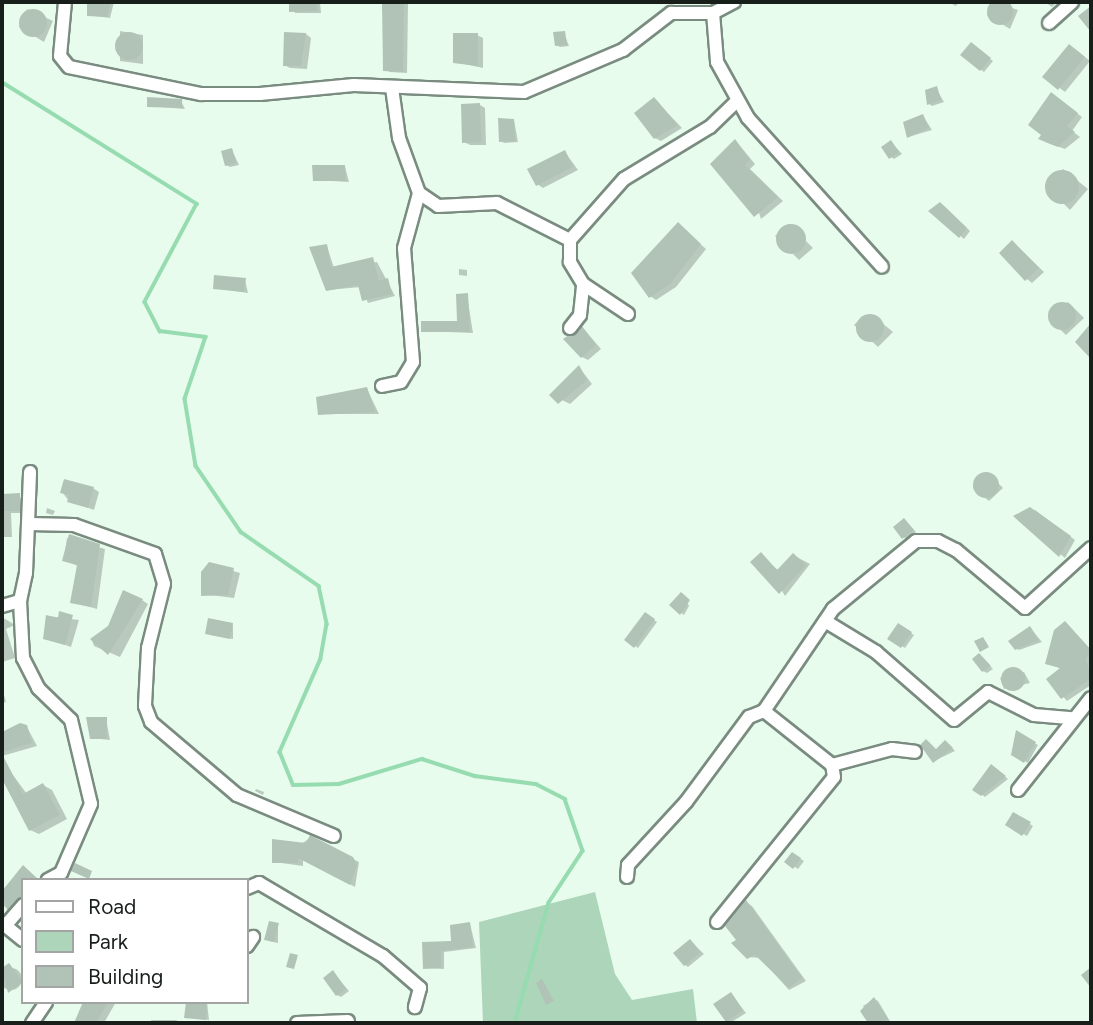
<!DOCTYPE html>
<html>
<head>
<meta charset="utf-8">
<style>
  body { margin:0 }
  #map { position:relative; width:1093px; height:1025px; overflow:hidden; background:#e8fcee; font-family:Figtree,sans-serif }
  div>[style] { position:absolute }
  .green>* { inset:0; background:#acd5ba }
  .shadow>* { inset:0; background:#0003 }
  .round { border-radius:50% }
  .stream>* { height:3.5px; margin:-1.75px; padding:0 1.75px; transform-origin:1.75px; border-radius:1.75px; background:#96dcb0 }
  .building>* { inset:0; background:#b1c3b7 }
  .roads { filter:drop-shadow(2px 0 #7a8c80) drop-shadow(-2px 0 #7a8c80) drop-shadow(0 2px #7a8c80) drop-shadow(0 -2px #7a8c80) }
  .minor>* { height:12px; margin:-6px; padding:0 6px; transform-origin:6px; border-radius:6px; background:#fff }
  span { translate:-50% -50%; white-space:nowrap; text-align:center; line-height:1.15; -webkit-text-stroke:6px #fff; paint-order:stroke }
  .frame { position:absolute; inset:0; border:4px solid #181f1b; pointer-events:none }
  .legend { position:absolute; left:21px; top:878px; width:228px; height:126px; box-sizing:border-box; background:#fff; border:2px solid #a3a5a4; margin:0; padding:9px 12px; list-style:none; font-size:21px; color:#181f1b }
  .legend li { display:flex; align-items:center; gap:14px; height:35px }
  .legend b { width:35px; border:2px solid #a3a5a4 }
</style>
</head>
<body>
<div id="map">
  <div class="green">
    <div style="clip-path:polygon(595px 892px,615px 974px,632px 1000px,693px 989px,697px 1023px,483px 1023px,479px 922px)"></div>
  </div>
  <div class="shadow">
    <div style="clip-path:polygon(89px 2px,114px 2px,110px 18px,88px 15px)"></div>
    <div style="clip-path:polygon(291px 2px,320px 2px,321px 13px,295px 13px)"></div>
    <div style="clip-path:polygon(403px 2px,408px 4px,407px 73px,389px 72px,382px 6px)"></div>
    <div style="clip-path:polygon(948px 2px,959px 2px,956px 6px)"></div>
    <div style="clip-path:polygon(995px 2px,1018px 10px,1010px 29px,987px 15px)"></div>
    <div style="clip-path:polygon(1045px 2px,1057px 2px,1052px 7px)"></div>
    <div style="clip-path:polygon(27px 9px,53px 21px,44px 42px,19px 27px)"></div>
    <div style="clip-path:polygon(120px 31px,143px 35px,143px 64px,120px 61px)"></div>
    <div style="clip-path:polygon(564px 33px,569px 46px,560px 47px,556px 45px)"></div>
    <div style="clip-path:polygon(306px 34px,311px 38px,307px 69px,290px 68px,284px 65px)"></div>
    <div style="clip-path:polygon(477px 35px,483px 38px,483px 68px,455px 62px)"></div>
    <div style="clip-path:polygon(974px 47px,993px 61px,984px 72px,963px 55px)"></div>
    <div style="clip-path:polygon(1075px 49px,1090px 61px,1065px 92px,1045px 77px)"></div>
    <div style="clip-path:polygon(936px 88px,944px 102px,932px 106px,929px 104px)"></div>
    <div style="clip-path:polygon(1057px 98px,1082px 117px,1072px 131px,1080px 137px,1065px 149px,1045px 142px)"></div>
    <div style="clip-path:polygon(654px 99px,682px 128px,661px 141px,655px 138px)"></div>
    <div style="clip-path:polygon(181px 101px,185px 109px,148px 106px)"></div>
    <div style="clip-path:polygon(480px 105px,485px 108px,486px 145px,470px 145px,464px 142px)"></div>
    <div style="clip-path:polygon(923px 116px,932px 130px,908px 137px)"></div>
    <div style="clip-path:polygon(514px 120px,518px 142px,504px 143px,501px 141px)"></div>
    <div style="clip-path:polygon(736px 141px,755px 164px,750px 169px,783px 201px,761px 219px)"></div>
    <div style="clip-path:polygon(891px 142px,902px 154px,894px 159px,891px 157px)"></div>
    <div style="clip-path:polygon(232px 150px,239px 165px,230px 167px,226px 165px)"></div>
    <div style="clip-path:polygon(565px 152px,578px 170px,543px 188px,537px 184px)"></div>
    <div style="clip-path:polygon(345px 167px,349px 182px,314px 180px)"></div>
    <div style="clip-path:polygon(1063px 169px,1088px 189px,1070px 210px,1045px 185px)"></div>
    <div style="clip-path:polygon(944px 206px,970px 231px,964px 239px,931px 211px)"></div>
    <div style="clip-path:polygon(678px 224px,706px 249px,676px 287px,656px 300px,650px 296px)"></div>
    <div style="clip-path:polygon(789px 224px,813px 248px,799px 260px,775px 236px)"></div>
    <div style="clip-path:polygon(1013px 242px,1044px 272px,1032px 283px,1027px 279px)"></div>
    <div style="clip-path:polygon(327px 246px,334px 268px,377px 262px,395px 296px,368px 303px,361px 287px,328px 290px)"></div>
    <div style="clip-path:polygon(459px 269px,467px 270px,467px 276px,459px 275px)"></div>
    <div style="clip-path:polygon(245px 280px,248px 293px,215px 288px)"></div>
    <div style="clip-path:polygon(467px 295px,473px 333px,423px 331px,459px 323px)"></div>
    <div style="clip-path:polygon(1068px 302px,1084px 318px,1066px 335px,1048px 318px)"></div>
    <div style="clip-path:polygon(862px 317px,876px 318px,893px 332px,878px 347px,854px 325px)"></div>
    <div style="clip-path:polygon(583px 328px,601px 349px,588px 360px,582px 357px)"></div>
    <div style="clip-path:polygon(579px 367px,592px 384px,570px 404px,552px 395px)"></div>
    <div style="clip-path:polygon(367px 389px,379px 414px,320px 414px)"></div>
    <div style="clip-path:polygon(987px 472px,1003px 488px,989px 501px,973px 488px)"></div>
    <div style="clip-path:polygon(93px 488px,99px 492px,94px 510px,69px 501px,62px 492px)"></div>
    <div style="clip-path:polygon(2px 495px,24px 498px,24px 513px,11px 513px,12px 537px,2px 537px)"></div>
    <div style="clip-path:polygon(47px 508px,55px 511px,53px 515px,46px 513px)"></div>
    <div style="clip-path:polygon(1035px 510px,1075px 540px,1065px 558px,1016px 517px)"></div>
    <div style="clip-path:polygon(904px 520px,916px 532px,907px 539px,903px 537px)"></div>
    <div style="clip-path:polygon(67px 538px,105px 549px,97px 609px,72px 602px,78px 566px,64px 560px)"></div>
    <div style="clip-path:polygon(761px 555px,779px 571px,793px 555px,810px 564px,785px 596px)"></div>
    <div style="clip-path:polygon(210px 564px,240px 573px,234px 598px,202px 594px)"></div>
    <div style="clip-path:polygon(684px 596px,689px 606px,684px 615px,681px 613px)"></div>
    <div style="clip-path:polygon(142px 600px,148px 604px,120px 657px,94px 646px,92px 640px)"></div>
    <div style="clip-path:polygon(645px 614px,657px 622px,638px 648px,626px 640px)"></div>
    <div style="clip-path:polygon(48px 616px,79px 620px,71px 647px,45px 638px)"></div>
    <div style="clip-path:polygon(2px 617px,15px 625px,6px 629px,15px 658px,2px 662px)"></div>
    <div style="clip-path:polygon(1066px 623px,1091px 650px,1091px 685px,1067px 701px,1048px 680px,1062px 669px,1047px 663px)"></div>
    <div style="clip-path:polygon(233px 625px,233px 639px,211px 635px)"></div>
    <div style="clip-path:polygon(898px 625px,914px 635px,905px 648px,890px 639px)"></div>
    <div style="clip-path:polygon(1030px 628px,1042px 642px,1019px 650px,1016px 648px)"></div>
    <div style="clip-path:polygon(979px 655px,993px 669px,987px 673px,983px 671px)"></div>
    <div style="clip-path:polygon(1024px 672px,1030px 683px,1004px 689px,1000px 678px)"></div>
    <div style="clip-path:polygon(2px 688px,6px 702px,2px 703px)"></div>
    <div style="clip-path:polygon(106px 719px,110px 740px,91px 738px)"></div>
    <div style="clip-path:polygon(27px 727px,37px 746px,2px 756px,2px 734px)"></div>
    <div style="clip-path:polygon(1017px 733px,1038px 745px,1028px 763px,1013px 754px)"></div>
    <div style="clip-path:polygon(949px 744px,955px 751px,934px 761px,937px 750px)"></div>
    <div style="clip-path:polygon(7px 767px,27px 794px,43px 785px,52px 790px,67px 819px,39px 834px,30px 830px,2px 775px)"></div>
    <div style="clip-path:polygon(995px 768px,1008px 779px,985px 797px,975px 789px)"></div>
    <div style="clip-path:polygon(256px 789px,264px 792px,263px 795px,255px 791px)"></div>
    <div style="clip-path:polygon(1013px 814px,1033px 826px,1027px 836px,1007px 825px)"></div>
    <div style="clip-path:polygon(310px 838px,359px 862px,355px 887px,303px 859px,303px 866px,274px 862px)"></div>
    <div style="clip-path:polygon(793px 854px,804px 861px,798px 869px,787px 862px)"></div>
    <div style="clip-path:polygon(23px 867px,39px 880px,23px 880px,23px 899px,12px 911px,2px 905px,2px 894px)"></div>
    <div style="clip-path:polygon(746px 902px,752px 906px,806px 981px,789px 990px,760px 958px,748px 957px,738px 940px)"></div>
    <div style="clip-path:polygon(470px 924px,476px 948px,444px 952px,444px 969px,424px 968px,424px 943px,453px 943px)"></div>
    <div style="clip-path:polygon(278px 925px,278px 943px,269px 941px)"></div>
    <div style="clip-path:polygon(690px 941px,704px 954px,688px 967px,685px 965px)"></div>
    <div class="round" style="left:0;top:968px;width:22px;height:22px"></div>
    <div style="clip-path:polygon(333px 972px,349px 991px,341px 997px,337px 995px)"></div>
    <div style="clip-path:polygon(731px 994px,746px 1013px,730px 1023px,727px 1021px)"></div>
    <div style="clip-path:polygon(874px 999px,878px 1001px,891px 1023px,871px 1023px,863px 1006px)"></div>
    <div style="clip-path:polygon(86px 1002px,116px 1002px,104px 1023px,74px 1023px)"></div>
    <div style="clip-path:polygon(187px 1002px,207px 1002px,209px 1020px,186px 1017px)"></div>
    <div style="clip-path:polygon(151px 1020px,176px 1020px,181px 1023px,152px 1023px)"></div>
  </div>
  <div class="stream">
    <div style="left:2px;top:82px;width:230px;rotate:32deg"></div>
    <div style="left:197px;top:204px;width:111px;rotate:118deg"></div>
    <div style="left:145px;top:302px;width:33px;rotate:63deg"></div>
    <div style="left:160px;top:331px;width:46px;rotate:7.4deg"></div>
    <div style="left:206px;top:337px;width:65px;rotate:108.7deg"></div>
    <div style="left:185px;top:399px;width:68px;rotate:80.7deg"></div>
    <div style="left:196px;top:466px;width:80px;rotate:55.7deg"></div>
    <div style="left:241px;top:532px;width:95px;rotate:34.7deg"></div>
    <div style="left:319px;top:586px;width:39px;rotate:78deg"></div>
    <div style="left:327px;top:624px;width:36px;rotate:100deg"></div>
    <div style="left:321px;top:659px;width:102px;rotate:113.8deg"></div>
    <div style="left:280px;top:752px;width:35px;rotate:68deg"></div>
    <div style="left:293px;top:785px;width:46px;rotate:-1.2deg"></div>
    <div style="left:339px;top:784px;width:87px;rotate:-16.8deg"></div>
    <div style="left:422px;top:759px;width:56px;rotate:17.8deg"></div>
    <div style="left:475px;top:776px;width:62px;rotate:7.5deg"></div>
    <div style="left:536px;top:784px;width:33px;rotate:27deg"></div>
    <div style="left:565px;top:799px;width:55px;rotate:70.9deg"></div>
    <div style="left:583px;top:851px;width:62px;rotate:123.2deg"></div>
    <div style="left:549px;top:903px;width:125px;rotate:105.8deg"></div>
  </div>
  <div class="building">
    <div class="round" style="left:987px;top:-1px;width:26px;height:26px"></div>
    <div style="clip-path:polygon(87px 2px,111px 2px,107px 17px,87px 16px)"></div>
    <div style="clip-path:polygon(289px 2px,317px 2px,318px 11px,289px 12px)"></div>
    <div style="clip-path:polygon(382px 2px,404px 2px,403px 72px,383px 71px)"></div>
    <div style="clip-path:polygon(1091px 6px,1091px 32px,1078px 16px)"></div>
    <div class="round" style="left:19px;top:9px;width:28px;height:28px"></div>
    <div style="clip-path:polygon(565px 31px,567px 45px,555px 46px,553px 32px)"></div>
    <div class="round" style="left:115px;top:32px;width:28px;height:28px"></div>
    <div style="clip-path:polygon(284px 32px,306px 33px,301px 66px,283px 66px)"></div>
    <div style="clip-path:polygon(453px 33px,478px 33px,478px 66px,453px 63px)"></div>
    <div style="clip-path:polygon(971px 42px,991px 58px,980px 71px,960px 55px)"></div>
    <div style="clip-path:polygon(1069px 44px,1085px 57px,1058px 90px,1042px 77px)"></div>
    <div style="clip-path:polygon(937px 86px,941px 100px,927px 105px,925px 90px)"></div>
    <div style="clip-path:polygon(1051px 92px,1078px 113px,1067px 126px,1075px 132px,1058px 147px,1038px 139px,1041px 135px,1028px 125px)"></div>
    <div style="clip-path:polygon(147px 97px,182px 99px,182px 108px,147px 107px)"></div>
    <div style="clip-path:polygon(654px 97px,678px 125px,654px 139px,634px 113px)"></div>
    <div style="clip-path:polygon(480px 103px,481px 142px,462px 143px,461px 104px)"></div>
    <div style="clip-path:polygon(923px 114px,929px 128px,907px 138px,903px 122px)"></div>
    <div style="clip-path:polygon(498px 118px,514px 119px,515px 141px,499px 142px)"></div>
    <div style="clip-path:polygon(735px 139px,750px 160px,745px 165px,778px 197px,754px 217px,710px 164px)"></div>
    <div style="clip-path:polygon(891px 140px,899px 152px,889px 159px,881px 147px)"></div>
    <div style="clip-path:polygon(232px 148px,236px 163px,225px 166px,221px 151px)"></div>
    <div style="clip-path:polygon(565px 150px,573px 167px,536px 186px,527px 169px)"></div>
    <div style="clip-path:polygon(312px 165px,345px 165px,346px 181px,313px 181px)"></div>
    <div class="round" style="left:1045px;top:170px;width:34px;height:34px"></div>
    <div style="clip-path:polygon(940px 202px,967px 228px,959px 238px,928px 211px)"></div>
    <div style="clip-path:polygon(678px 222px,701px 244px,670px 284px,649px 298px,631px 273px)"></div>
    <div class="round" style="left:776px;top:224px;width:30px;height:30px"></div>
    <div style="clip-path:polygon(1012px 240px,1039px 268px,1025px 281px,999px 253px)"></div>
    <div style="clip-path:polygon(327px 244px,331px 267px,373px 257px,379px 281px,388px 278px,392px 294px,362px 301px,358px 285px,326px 291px,309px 247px)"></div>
    <div style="clip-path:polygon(214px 275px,246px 278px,244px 292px,213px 289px)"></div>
    <div style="clip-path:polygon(468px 293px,470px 332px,421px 332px,421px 321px,457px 321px,456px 294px)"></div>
    <div class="round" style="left:1048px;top:302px;width:28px;height:28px"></div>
    <div class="round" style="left:856px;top:314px;width:28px;height:28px"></div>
    <div style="clip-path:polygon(1091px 323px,1091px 359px,1075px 342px)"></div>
    <div style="clip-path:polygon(582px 326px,596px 345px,581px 358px,563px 339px)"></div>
    <div style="clip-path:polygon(579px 365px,587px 380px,558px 404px,549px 395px)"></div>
    <div style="clip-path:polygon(367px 387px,375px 412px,318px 415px,316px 397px)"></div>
    <div class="round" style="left:973px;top:472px;width:26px;height:26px"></div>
    <div style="clip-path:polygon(64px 479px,94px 487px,88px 508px,67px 502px,69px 495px,60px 493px)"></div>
    <div style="clip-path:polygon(20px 493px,20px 511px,2px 511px,2px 494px)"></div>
    <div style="clip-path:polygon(1030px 507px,1071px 536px,1059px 557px,1013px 516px)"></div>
    <div style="clip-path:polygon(904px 518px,914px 530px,902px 539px,893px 527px)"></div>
    <div style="clip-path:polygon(69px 534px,100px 544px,91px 607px,70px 603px,77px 565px,62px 561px)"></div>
    <div style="clip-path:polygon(761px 552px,777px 570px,793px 553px,806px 565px,779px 594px,750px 562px)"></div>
    <div style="clip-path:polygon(209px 562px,234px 568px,228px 595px,201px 596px,201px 572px)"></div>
    <div style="clip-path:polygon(123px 590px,143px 599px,108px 655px,90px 639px,108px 626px)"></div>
    <div style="clip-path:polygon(681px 592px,690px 600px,680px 615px,669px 605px)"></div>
    <div style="clip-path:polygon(59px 611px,73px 615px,65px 645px,43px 639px,46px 615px,58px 618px)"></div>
    <div style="clip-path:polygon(645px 612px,655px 619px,634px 648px,624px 640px)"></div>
    <div style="clip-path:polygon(208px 618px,233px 623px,230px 639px,205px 634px)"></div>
    <div style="clip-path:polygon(1065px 621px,1091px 650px,1086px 659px,1091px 679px,1061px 699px,1046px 679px,1060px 668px,1045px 664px,1054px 630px)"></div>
    <div style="clip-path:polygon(898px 623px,912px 632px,901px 648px,887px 639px)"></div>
    <div style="clip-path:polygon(1030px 626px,1039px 640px,1015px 650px,1008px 641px)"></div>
    <div style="clip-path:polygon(983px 637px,989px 647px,980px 652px,974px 641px)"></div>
    <div style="clip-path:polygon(979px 653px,991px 666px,982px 672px,972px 659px)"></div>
    <div class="round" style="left:1001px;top:667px;width:24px;height:24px"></div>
    <div style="clip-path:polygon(86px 717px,107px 717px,107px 739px,90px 739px)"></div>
    <div style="clip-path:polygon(20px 723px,27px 725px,32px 743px,2px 752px,2px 732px)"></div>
    <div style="clip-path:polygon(1016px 730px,1036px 742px,1024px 763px,1011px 755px)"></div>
    <div style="clip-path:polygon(926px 739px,936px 749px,945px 740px,953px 748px,933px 763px,920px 745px)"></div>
    <div style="clip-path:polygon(2px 754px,23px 794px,43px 783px,60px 815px,29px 831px,2px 779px)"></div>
    <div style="clip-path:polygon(991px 764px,1006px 776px,981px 796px,972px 790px)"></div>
    <div style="clip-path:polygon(1013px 812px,1031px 822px,1022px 836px,1005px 825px)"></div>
    <div style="clip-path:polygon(310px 835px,353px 857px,357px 865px,350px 885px,298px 858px,298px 863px,272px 863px,272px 839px,306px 843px)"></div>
    <div style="clip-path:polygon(792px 852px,801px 858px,793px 869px,784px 862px)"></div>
    <div style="clip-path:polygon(75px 863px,92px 871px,89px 879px,71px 871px)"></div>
    <div style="clip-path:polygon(23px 865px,39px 880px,23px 880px,23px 896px,7px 910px,2px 891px)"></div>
    <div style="clip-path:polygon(746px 900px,802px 978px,789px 988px,755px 955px,747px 959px,731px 943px,736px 940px,725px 926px)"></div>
    <div style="clip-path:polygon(269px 921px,279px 923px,274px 942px,264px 940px)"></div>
    <div style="clip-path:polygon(470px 922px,473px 947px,441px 951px,441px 968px,423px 969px,422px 942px,451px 941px,450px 925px)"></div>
    <div style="clip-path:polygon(690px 939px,701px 952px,684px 966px,673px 953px)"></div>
    <div style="clip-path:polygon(290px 953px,298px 955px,294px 969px,286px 967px)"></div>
    <div style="clip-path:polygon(9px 963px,23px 982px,8px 993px,2px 968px)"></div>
    <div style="clip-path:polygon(1091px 967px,1091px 988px,1081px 975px)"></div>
    <div style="clip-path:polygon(333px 970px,346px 989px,336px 996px,323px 978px)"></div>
    <div style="clip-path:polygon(542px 979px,554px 1001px,546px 1005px,536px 983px)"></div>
    <div style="clip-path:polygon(731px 992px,743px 1010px,726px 1022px,713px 1004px)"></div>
    <div style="clip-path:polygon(874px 997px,888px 1019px,882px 1023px,868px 1023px,860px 1011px)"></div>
    <div style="clip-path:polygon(83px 1002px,108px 1002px,96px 1023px,74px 1023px)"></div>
    <div style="clip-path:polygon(186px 1002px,207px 1002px,206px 1020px,184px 1018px)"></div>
  </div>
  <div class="roads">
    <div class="minor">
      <div style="left:65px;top:2px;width:54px;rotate:95.3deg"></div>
      <div style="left:60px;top:56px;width:14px;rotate:51deg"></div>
      <div style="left:69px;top:67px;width:135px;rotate:11.6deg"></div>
      <div style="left:201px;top:94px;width:59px"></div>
      <div style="left:260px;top:94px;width:94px;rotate:-5.5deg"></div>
      <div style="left:354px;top:85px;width:170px;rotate:2.4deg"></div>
      <div style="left:524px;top:92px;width:108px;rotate:-23deg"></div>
      <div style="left:623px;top:50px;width:61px;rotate:-37.6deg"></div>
      <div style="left:671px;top:13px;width:42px"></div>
      <div style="left:713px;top:13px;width:24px;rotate:-28deg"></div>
      <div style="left:713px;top:13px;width:49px;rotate:85.3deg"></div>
      <div style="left:717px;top:62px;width:64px;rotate:61deg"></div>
      <div style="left:748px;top:118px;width:200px;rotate:48deg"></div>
      <div style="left:1049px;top:23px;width:31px;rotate:-42deg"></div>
      <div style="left:392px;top:88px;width:50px;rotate:82deg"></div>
      <div style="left:399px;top:138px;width:59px;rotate:70deg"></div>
      <div style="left:419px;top:193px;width:23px;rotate:34deg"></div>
      <div style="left:438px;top:206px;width:59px;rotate:-2.9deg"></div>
      <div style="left:497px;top:203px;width:82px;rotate:26.9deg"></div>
      <div style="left:628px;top:314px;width:54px;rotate:-146.3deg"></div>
      <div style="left:583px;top:284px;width:26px;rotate:-121deg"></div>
      <div style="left:570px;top:262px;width:22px;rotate:-90deg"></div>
      <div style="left:570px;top:240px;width:81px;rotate:-48.5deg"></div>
      <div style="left:624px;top:179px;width:100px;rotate:-31.2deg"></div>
      <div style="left:710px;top:127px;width:37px;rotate:-44deg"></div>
      <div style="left:570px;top:328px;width:16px;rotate:-52deg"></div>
      <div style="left:580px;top:315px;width:31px;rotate:-84deg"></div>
      <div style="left:382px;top:386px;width:19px;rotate:-12deg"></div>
      <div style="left:401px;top:382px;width:23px;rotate:-59deg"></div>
      <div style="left:413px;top:362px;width:114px;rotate:-94.5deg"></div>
      <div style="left:404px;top:248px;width:57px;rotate:-74.7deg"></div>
      <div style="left:29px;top:524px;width:45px;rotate:1.3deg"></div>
      <div style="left:74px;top:525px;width:86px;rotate:19.7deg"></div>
      <div style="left:155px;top:554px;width:31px;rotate:73deg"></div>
      <div style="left:164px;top:584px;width:66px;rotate:104deg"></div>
      <div style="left:148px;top:648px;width:58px;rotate:93deg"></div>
      <div style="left:145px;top:706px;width:17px;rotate:69deg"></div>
      <div style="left:151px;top:722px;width:113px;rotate:40.3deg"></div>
      <div style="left:237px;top:795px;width:105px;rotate:22.9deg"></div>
      <div style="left:20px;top:601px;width:57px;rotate:87deg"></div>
      <div style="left:23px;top:658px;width:34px;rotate:63deg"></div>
      <div style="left:38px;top:688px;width:46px;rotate:44.1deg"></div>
      <div style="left:71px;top:720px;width:86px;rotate:76.6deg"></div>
      <div style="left:91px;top:804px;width:75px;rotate:113.5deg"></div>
      <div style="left:61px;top:873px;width:15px;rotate:152deg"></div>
      <div style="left:2px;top:606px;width:19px;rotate:-16deg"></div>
      <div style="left:20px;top:601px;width:29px;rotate:-78deg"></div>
      <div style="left:26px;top:573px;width:101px;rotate:-87.7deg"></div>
      <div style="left:825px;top:621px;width:60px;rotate:31.3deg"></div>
      <div style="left:876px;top:652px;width:103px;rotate:41.1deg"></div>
      <div style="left:954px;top:720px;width:44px;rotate:-39.5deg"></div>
      <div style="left:988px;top:692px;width:51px;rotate:26.6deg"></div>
      <div style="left:1034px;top:715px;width:38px;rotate:5deg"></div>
      <div style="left:832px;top:765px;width:62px;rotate:-14.9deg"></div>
      <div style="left:892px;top:749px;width:23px;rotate:7deg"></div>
      <div style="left:1018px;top:790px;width:117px;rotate:-51.6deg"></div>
      <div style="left:627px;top:877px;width:12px;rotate:-85deg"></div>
      <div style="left:628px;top:865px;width:86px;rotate:-47.4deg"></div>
      <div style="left:686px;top:802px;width:106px;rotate:-53.5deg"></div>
      <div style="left:749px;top:717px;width:16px;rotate:-22deg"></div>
      <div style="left:247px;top:888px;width:13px;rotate:-23deg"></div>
      <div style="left:259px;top:883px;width:144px;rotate:30.5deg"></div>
      <div style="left:383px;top:956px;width:49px;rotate:40.9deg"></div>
      <div style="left:420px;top:988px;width:20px;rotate:105deg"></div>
      <div style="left:717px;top:922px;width:186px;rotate:-51.1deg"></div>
      <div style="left:834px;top:777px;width:12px;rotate:-99deg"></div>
      <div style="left:832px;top:765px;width:87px;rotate:-141.5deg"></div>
      <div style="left:764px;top:711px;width:123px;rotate:-55.9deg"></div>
      <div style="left:833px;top:609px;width:107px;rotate:-39.3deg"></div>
      <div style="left:916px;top:541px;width:22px"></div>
      <div style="left:938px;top:541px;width:20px;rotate:27deg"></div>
      <div style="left:956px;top:550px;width:90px;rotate:40deg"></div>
      <div style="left:1025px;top:608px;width:89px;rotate:-42.3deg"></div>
      <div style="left:2px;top:923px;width:27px;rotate:39deg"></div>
      <div style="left:5px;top:926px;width:28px;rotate:-49deg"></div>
      <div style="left:247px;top:946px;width:11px;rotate:-56deg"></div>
      <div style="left:32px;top:1023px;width:25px;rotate:-56deg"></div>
      <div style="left:297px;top:1023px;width:51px;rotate:-2.2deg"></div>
    </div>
  </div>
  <div class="frame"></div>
  <ul class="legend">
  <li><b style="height:9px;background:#fff"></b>Road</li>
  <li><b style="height:19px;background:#acd5ba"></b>Park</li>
  <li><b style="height:19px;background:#b1c3b7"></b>Building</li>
  </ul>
</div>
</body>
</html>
